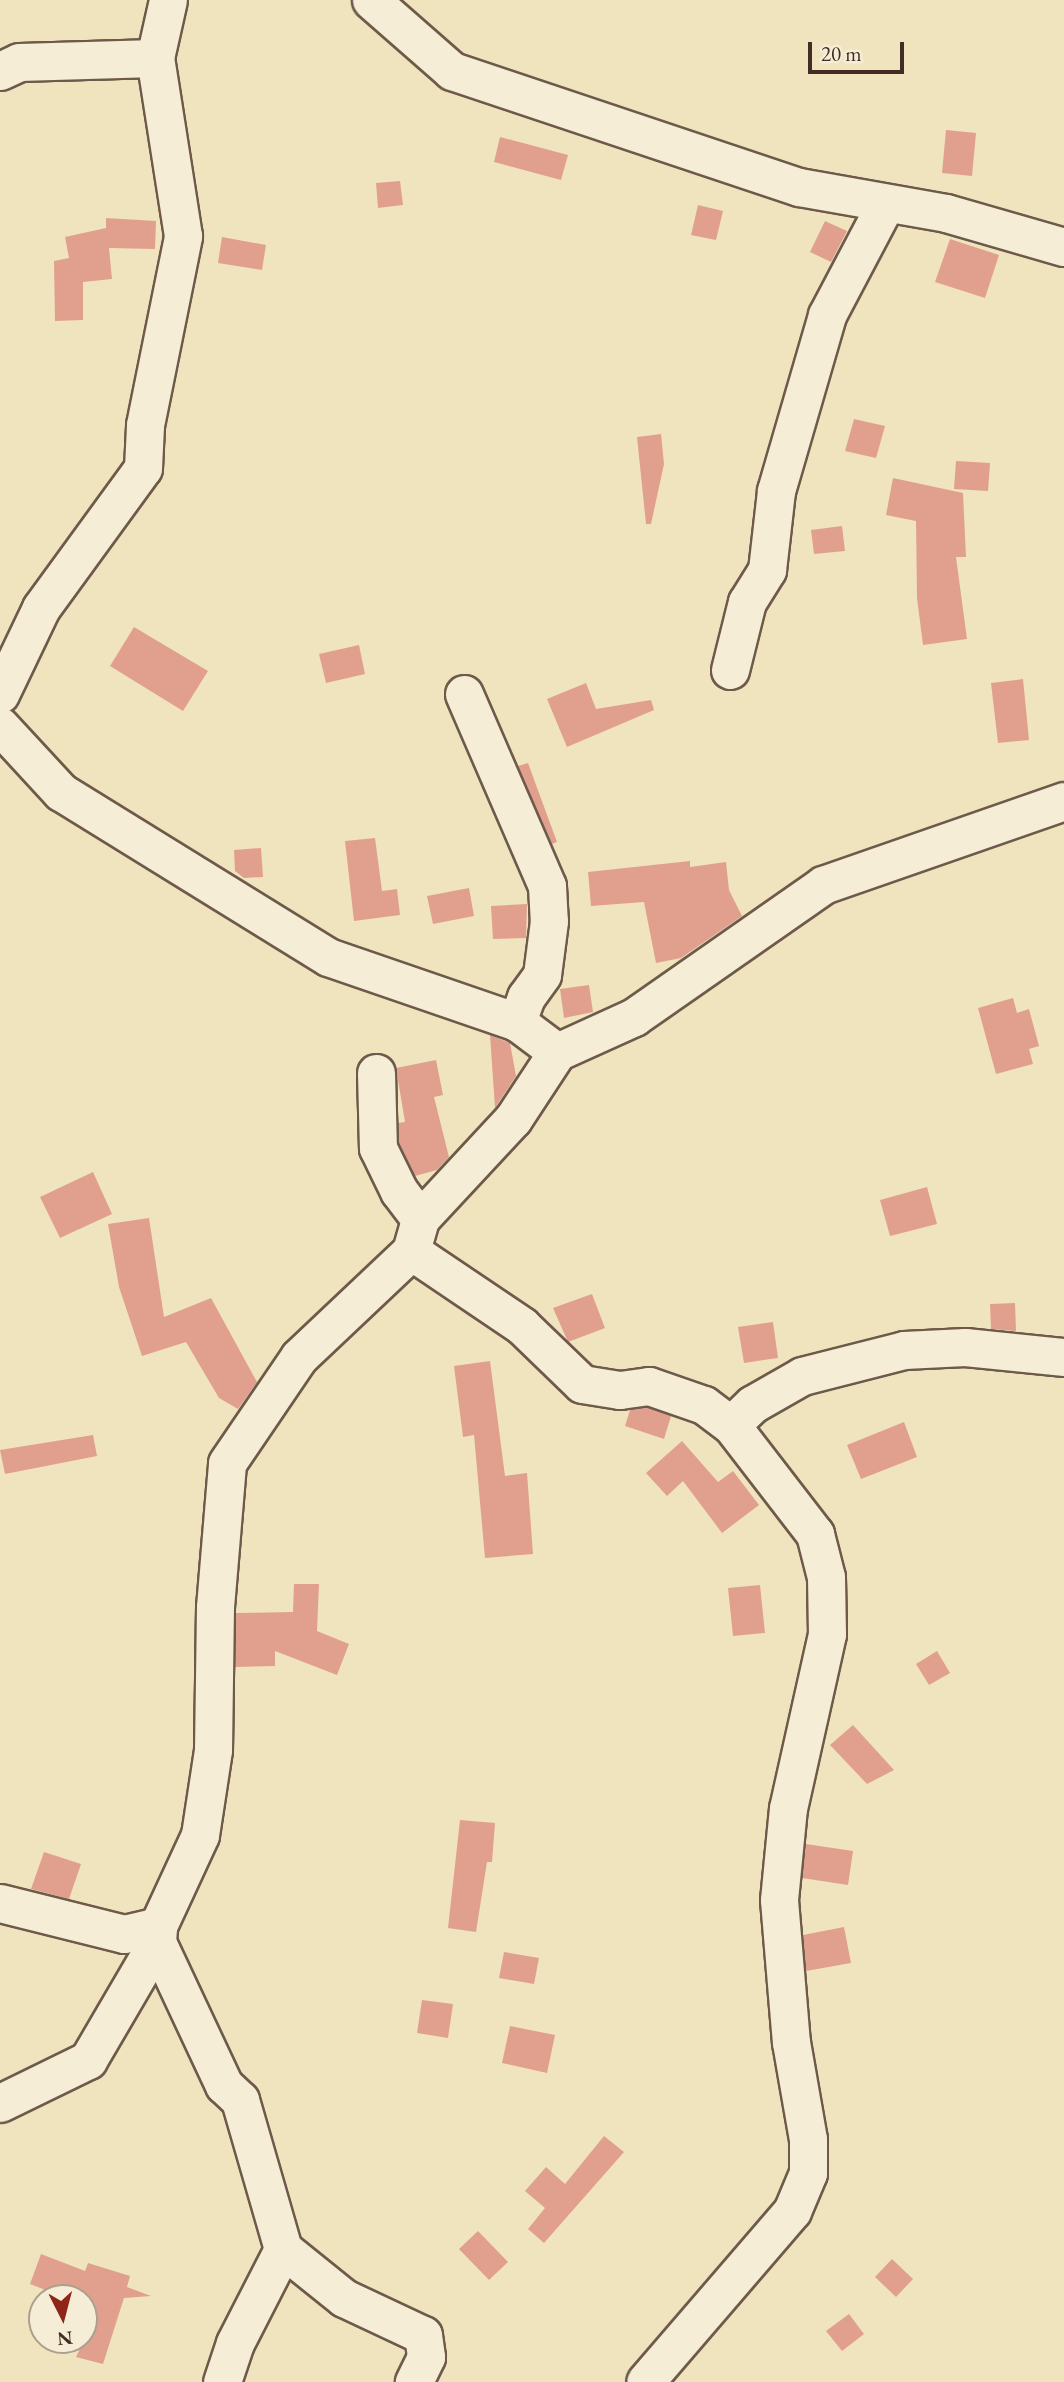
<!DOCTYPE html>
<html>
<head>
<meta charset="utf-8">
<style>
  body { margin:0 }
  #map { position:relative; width:1064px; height:2382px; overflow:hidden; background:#f0e4be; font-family:"EB Garamond",serif }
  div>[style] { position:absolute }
  .building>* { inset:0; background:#e1a08d }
  .roads { filter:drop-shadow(2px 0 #6e5a4a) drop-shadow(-2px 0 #6e5a4a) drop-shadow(0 2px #6e5a4a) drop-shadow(0 -2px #6e5a4a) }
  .minor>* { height:37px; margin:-18.5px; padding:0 18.5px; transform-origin:18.5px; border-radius:18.5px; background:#f5edd5 }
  span { translate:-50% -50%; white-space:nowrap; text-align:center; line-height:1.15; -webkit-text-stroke:7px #f5edd5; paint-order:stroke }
  .north { position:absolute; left:28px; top:2284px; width:70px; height:70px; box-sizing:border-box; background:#f5edd5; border:2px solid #ada08e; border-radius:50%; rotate:174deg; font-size:19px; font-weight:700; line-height:28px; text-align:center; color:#422c23 }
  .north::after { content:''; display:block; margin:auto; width:24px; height:32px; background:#8f2418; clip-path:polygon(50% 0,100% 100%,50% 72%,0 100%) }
  .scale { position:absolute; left:808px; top:42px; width:96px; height:32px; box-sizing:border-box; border:4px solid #422c23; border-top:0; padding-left:9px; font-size:21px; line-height:24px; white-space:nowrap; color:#422c23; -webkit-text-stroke:5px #f5edd5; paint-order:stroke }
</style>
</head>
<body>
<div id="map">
  <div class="building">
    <div style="clip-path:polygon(946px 130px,976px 133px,972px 176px,942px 173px)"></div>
    <div style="clip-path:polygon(500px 137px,568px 155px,561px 180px,494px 162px)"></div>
    <div style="clip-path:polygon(400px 181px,403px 205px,378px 208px,376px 183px)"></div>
    <div style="clip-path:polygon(698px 205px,723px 211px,716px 240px,691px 235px)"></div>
    <div style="clip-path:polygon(106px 218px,156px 221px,155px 249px,109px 248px,112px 279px,83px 282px,83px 320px,55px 321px,54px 261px,69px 258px,65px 237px,106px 228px)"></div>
    <div style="clip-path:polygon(825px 221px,847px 231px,831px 262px,810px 252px)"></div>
    <div style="clip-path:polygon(222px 237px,266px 245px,262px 270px,218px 263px)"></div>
    <div style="clip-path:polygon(950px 239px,999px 255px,985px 298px,935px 282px)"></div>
    <div style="clip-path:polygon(854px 419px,885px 426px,876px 458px,845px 451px)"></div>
    <div style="clip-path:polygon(661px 434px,664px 464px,651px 524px,646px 524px,637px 437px)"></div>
    <div style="clip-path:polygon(956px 461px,990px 463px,988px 491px,954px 489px)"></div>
    <div style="clip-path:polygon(893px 478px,963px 493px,966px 557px,956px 557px,967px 639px,923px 645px,917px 598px,916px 521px,886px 515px)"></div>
    <div style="clip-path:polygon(842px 526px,845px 551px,814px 554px,811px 530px)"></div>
    <div style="clip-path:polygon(134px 627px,208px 671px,183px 711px,110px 666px)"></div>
    <div style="clip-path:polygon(359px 645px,365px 674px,326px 683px,319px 654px)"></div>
    <div style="clip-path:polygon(1023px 679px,1029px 740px,998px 743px,991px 683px)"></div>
    <div style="clip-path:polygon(586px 683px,596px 709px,651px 700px,654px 710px,567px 747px,547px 699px)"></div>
    <div style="clip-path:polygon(528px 763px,557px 842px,552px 844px,518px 766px)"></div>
    <div style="clip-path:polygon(375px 838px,382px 891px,397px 889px,400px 915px,354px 921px,345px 841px)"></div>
    <div style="clip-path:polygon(261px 848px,263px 877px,244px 878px,235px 871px,234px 850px)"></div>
    <div style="clip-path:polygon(690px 861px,690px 867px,726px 862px,729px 890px,742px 916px,681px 958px,656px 963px,644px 902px,591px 906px,588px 872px)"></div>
    <div style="clip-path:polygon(469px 888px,474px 916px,433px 924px,427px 896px)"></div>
    <div style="clip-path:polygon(527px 904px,526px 938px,493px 939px,491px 906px)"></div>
    <div style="clip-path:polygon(589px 985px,593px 1012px,564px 1018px,560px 989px)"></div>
    <div style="clip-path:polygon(1013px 998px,1017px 1013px,1029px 1009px,1039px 1046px,1029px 1049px,1033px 1064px,996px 1074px,978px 1008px)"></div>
    <div style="clip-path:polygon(490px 1035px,510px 1043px,516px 1076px,495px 1108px)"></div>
    <div style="clip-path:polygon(436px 1060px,443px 1095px,434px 1097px,449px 1157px,437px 1170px,415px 1176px,399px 1143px,398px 1123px,405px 1122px,396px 1068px)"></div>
    <div style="clip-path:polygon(93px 1172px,112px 1214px,60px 1238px,40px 1197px)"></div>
    <div style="clip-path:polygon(927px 1187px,937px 1224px,890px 1236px,880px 1200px)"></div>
    <div style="clip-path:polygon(149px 1218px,164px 1317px,211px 1298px,257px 1382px,238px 1409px,219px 1398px,186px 1342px,142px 1356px,119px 1287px,108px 1224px)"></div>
    <div style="clip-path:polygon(592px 1294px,605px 1328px,568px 1342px,553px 1308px)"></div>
    <div style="clip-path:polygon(1015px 1303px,1016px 1331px,991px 1329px,990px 1304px)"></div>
    <div style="clip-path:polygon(773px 1322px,778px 1358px,744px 1363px,738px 1327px)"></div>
    <div style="clip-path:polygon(490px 1361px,505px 1476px,527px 1473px,533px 1554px,485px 1558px,474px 1435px,463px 1437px,454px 1366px)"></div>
    <div style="clip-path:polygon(647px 1407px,671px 1416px,664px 1439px,625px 1426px,630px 1410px)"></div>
    <div style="clip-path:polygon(904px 1422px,917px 1457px,861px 1479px,847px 1445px)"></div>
    <div style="clip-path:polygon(93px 1435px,97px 1456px,5px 1474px,0 1450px)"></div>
    <div style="clip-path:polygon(682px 1441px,718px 1482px,733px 1471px,759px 1505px,722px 1533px,683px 1481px,667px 1496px,646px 1473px)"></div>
    <div style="clip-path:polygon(294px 1584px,319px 1584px,317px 1631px,349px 1644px,337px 1675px,275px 1651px,275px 1666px,235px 1667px,236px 1613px,293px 1612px)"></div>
    <div style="clip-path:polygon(760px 1585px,765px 1633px,733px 1636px,728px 1588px)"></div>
    <div style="clip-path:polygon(937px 1651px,950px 1673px,929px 1685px,916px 1664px)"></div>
    <div style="clip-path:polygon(853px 1725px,894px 1770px,867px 1784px,830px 1745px)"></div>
    <div style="clip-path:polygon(460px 1820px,495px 1823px,492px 1862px,487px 1862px,476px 1932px,448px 1928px)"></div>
    <div style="clip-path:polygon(806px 1844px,853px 1851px,848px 1885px,802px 1878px)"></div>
    <div style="clip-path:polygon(44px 1852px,81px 1864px,69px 1899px,31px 1889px)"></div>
    <div style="clip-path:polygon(844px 1927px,851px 1963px,806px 1971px,803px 1935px)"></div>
    <div style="clip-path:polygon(504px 1952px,539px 1958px,534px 1984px,499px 1978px)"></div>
    <div style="clip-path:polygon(422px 2000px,453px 2004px,448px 2038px,417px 2033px)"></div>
    <div style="clip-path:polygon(510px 2026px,555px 2035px,547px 2073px,502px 2063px)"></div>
    <div style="clip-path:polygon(604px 2136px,624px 2152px,544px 2243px,528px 2229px,545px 2208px,525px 2191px,546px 2167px,565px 2184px)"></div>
    <div style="clip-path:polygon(478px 2231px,508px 2262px,489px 2280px,459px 2249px)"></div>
    <div style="clip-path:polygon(41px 2254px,85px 2271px,88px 2263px,130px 2276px,127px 2287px,151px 2296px,124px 2298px,103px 2364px,76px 2357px,84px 2340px,84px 2298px,66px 2298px,30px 2284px)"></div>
    <div style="clip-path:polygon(892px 2259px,913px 2279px,896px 2297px,875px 2277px)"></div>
    <div style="clip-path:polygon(849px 2314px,864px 2334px,842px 2351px,826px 2331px)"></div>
  </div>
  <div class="roads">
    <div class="minor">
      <div style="left:371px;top:0;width:108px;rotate:41.2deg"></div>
      <div style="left:452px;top:71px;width:366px;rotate:18.5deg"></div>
      <div style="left:799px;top:187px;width:149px;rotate:10deg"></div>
      <div style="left:946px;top:213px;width:123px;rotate:16.1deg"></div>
      <div style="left:0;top:71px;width:21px;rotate:-25deg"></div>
      <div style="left:19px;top:62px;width:136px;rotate:-1.7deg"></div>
      <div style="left:730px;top:670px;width:70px;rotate:-76deg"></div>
      <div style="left:747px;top:602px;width:38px;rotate:-58deg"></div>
      <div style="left:767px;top:570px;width:80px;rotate:-83.5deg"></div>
      <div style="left:776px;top:491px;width:183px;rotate:-73.8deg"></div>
      <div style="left:827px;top:315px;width:124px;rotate:-62.2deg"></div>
      <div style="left:0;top:694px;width:95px;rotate:-64.5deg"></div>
      <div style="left:41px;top:608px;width:173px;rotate:-53.9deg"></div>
      <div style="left:143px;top:468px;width:43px;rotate:-87.3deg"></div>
      <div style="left:145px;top:425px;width:193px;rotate:-78.6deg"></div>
      <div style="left:183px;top:236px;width:180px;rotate:-98.9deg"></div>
      <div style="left:155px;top:58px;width:59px;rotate:-77.4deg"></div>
      <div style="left:464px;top:694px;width:209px;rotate:66.6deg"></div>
      <div style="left:547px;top:886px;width:35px;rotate:87deg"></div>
      <div style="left:549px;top:921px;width:54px;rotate:97.4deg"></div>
      <div style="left:542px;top:975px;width:27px;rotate:126deg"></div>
      <div style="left:526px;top:997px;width:27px;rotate:110deg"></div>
      <div style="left:0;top:726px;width:90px;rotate:47.3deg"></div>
      <div style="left:61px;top:792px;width:314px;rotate:31.7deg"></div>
      <div style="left:328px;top:957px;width:200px;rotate:19deg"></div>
      <div style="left:517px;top:1022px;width:50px;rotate:36.9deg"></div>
      <div style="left:557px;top:1052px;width:85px;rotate:-24.4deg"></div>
      <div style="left:634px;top:1017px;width:231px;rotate:-34.9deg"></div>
      <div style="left:823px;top:885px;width:255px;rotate:-19.2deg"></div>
      <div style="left:376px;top:1073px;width:75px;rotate:88.5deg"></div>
      <div style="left:378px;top:1148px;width:48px;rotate:64deg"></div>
      <div style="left:399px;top:1191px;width:35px;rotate:53deg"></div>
      <div style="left:411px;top:1251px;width:134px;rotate:34deg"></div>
      <div style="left:522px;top:1326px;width:83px;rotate:44deg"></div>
      <div style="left:582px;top:1384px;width:38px;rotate:9deg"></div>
      <div style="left:620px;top:1390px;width:29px;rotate:-8deg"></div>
      <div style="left:649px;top:1386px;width:58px;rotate:19.1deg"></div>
      <div style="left:704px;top:1405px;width:34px;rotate:37deg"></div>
      <div style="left:731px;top:1425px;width:138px;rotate:52.4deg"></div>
      <div style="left:815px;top:1534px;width:44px;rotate:75.7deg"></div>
      <div style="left:826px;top:1577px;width:57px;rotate:89deg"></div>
      <div style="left:827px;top:1634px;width:178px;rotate:102.6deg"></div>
      <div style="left:788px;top:1808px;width:92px;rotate:95.6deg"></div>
      <div style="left:779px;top:1900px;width:143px;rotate:85.2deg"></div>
      <div style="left:791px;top:2042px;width:98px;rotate:80.1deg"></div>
      <div style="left:808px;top:2139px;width:34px;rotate:90deg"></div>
      <div style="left:808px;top:2173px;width:41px;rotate:112.8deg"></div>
      <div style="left:792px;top:2211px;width:225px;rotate:130.7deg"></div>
      <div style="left:731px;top:1425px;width:30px;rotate:-44deg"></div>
      <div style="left:753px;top:1404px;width:56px;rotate:-29.7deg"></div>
      <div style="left:802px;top:1376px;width:105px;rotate:-14.3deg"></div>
      <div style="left:904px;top:1350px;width:61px;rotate:-2.8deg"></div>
      <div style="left:965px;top:1347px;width:100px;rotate:5.8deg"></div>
      <div style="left:0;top:1903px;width:128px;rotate:14deg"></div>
      <div style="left:124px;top:1934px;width:35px;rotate:-13deg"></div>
      <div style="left:157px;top:1942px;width:158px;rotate:64.9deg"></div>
      <div style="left:224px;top:2085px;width:22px;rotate:43deg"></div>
      <div style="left:240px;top:2100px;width:155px;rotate:73.9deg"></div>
      <div style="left:283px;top:2249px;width:78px;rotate:38.8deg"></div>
      <div style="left:344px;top:2298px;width:87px;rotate:25.1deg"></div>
      <div style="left:423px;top:2335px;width:22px;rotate:82deg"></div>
      <div style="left:426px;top:2357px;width:28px;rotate:116deg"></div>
      <div style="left:0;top:2103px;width:98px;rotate:-26deg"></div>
      <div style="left:88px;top:2060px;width:137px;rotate:-59.7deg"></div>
      <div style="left:157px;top:1942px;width:16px;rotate:-86deg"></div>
      <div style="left:158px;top:1926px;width:100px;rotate:-65.2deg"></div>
      <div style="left:200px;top:1835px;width:86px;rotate:-81.3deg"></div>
      <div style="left:213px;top:1750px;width:143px;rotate:-89.2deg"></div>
      <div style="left:215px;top:1607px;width:144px;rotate:-85.2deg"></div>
      <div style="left:227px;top:1463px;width:128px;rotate:-55.8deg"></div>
      <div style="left:299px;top:1357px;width:154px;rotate:-43.4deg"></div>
      <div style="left:411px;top:1251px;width:33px;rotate:-74deg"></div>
      <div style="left:420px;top:1219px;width:137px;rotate:-47.1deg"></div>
      <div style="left:513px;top:1119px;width:80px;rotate:-56.7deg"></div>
      <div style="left:222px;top:2382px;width:41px;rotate:-71.6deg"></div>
      <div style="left:235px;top:2343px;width:106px;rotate:-62.9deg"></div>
    </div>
  </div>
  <div class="north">N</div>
  <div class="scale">20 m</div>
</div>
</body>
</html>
